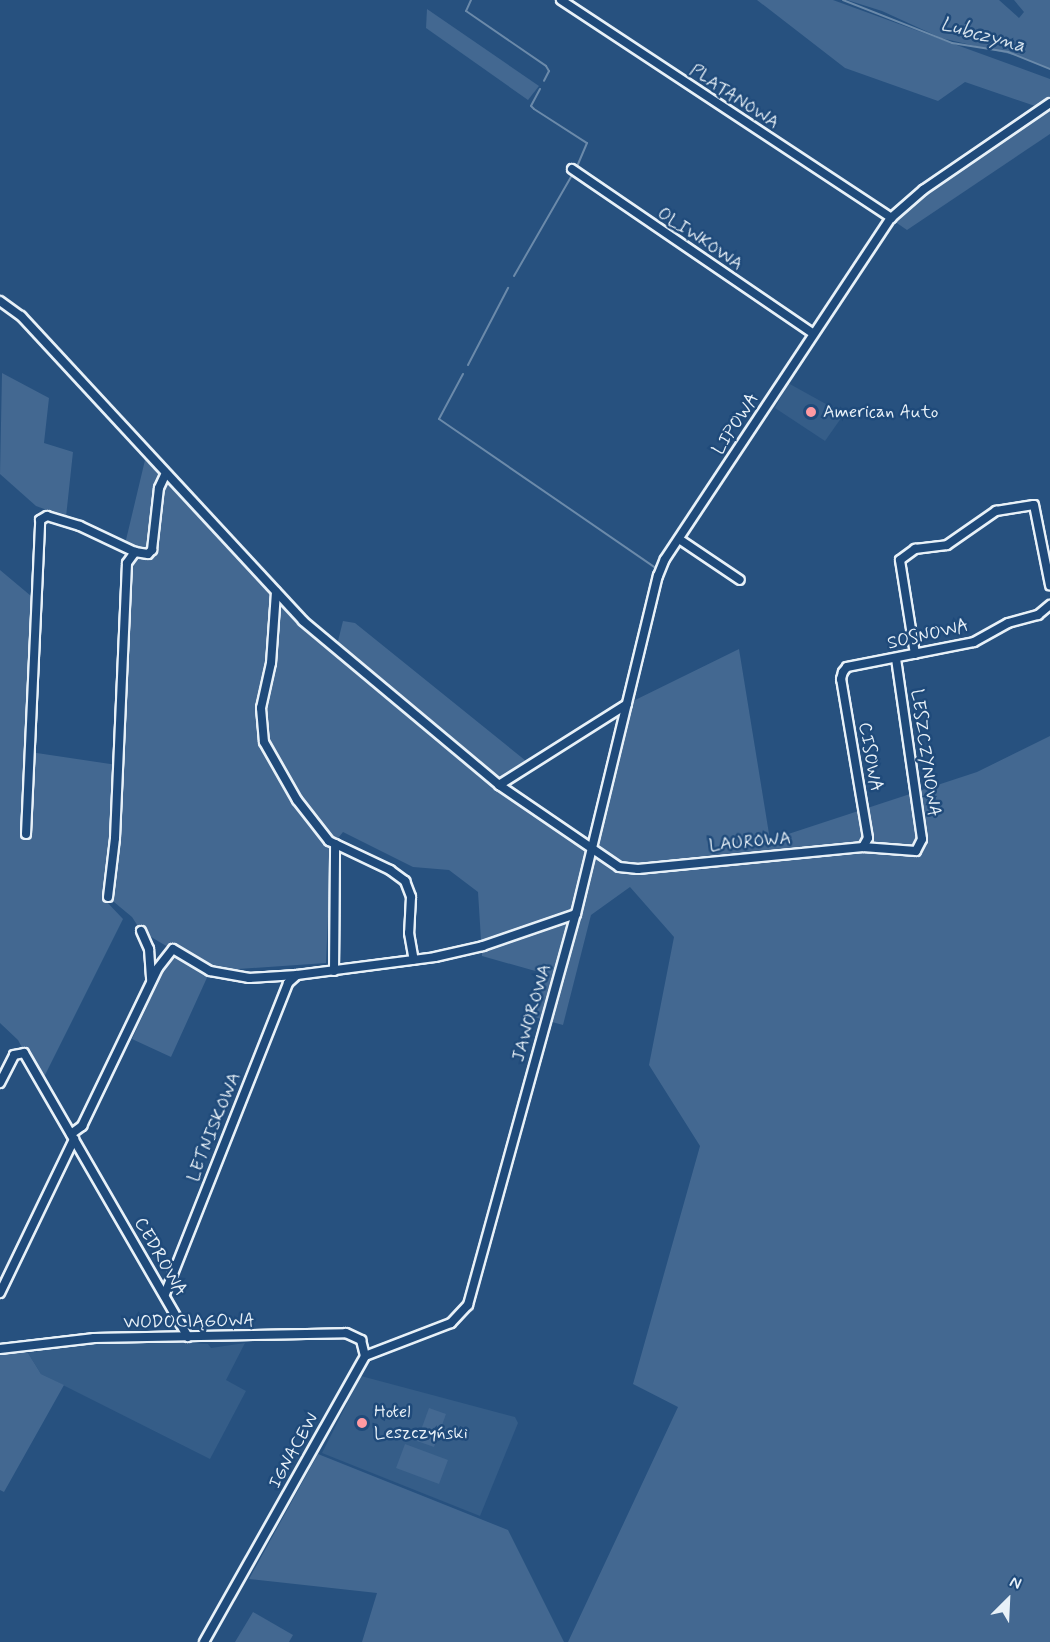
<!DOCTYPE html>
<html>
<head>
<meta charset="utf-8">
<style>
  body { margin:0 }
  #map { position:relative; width:1050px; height:1642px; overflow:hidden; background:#27517f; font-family:Mynerve,sans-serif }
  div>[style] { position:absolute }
  .built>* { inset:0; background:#355d88 }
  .green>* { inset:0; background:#436891 }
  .stream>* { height:2px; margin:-1px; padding:0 1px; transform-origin:1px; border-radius:1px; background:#6b8aaa }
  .roads { filter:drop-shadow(2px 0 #e8f1f8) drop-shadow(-2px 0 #e8f1f8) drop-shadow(0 2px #e8f1f8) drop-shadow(0 -2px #e8f1f8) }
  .minor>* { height:8px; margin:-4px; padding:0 4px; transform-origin:4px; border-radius:4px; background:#1f4a7a }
  .dots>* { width:16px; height:16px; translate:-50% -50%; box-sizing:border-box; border:3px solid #1f4a7a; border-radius:50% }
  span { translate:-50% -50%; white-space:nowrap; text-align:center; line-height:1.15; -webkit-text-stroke:5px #1f4a7a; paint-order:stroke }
  .street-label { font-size:18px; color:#e8f1f8 }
  .poi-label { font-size:18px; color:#e8f1f8 }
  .left { translate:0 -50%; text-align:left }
  .water-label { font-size:20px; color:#d5e2ec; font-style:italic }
  .north { position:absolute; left:978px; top:1570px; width:60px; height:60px; -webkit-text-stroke:4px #1f4a7a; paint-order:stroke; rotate:24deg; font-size:16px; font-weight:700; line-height:24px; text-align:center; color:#e8f1f8 }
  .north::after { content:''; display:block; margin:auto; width:21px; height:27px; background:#e8f1f8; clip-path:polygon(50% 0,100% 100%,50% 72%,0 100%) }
</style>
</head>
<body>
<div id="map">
  <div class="built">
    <div style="clip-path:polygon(788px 383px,844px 414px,825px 441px,775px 408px)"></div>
    <div style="clip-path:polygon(88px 1342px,177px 1342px,208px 1344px,211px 1348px,245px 1343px,226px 1380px,246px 1391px,210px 1459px,41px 1374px,28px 1353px)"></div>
    <div style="clip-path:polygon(361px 1376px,515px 1417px,518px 1423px,480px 1516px,322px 1453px)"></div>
  </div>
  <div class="green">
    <div style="clip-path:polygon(757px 0,833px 0,1050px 79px,1050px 100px,1038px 107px,965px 82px,938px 101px,845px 68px)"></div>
    <div style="clip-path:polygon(847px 0,999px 0,1019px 18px,1024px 12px,1014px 0,1050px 0,1050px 69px,1018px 56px,941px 38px,882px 11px)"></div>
    <div style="clip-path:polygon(427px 9px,539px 86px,528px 100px,426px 28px)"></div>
    <div style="clip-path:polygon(1050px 110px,1050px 134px,907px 230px,891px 219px)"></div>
    <div style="clip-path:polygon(2px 373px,49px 398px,44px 443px,73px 452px,66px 517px,36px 506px,0 474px)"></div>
    <div style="clip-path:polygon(145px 460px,336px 649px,343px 621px,355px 623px,531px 765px,499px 785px,591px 850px,627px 704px,739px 649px,770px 840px,977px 772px,1050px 736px,1050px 1642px,568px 1642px,678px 1407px,633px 1384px,700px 1146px,649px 1065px,674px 937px,630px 887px,591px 915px,563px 1025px,534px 1017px,546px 974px,482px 956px,478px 892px,449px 870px,413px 867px,343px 832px,331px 847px,326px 963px,210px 971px,171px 1057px,132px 1039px,173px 950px,141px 931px,132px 917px,108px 897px,112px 855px,105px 900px,123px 919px,41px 1083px,18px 1040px,0 1023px,0 570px,31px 596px,30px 752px,117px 765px,126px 540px)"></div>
    <div style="clip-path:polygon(9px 1353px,28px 1353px,41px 1374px,64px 1385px,4px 1492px,0 1490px,0 1354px)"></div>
    <div style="clip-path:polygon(429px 1408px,446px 1414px,434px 1447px,417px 1441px)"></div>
    <div style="clip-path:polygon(405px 1444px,448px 1460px,439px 1484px,396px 1468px)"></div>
    <div style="clip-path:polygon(318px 1454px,508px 1530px,564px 1642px,362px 1642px,377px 1593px,249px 1579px)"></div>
    <div style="clip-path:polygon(253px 1612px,293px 1635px,289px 1642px,235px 1642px)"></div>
  </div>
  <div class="stream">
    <div style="left:471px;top:0;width:12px;rotate:114deg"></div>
    <div style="left:466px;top:11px;width:97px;rotate:34.5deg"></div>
    <div style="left:546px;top:66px;width:6px;rotate:59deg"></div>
    <div style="left:549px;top:71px;width:11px;rotate:117deg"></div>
    <div style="left:843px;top:0;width:117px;rotate:21.5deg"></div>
    <div style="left:952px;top:43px;width:57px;rotate:9.1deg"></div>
    <div style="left:1008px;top:52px;width:45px;rotate:22deg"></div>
    <div style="left:540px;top:89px;width:19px;rotate:118deg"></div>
    <div style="left:531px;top:106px;width:4px;rotate:45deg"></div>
    <div style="left:534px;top:109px;width:63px;rotate:32.7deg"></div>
    <div style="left:587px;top:143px;width:25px;rotate:113deg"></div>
    <div style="left:514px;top:276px;width:114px;rotate:-60.1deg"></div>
    <div style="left:468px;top:365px;width:87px;rotate:-62.5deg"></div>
    <div style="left:463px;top:374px;width:51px;rotate:118.1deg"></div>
    <div style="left:439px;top:419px;width:261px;rotate:34.5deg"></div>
  </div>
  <div class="roads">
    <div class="minor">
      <div style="left:561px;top:0;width:396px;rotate:33.4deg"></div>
      <div style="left:572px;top:169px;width:291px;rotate:34.3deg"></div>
      <div style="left:0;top:301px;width:26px;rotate:36deg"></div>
      <div style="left:21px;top:316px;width:415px;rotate:47.2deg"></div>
      <div style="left:303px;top:621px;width:256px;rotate:39.9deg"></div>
      <div style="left:499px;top:785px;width:145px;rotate:34.3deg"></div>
      <div style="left:619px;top:867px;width:19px;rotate:6deg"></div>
      <div style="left:638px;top:869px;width:226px;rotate:-5.6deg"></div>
      <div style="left:863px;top:847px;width:53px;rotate:4.3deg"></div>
      <div style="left:916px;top:851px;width:13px;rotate:-63deg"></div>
      <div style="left:922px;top:839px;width:182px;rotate:-98.2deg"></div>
      <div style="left:679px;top:539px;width:73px;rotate:33.9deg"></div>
      <div style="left:276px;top:592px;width:71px;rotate:94deg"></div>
      <div style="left:271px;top:663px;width:46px;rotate:102.5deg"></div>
      <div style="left:261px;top:708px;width:34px;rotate:85deg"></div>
      <div style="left:264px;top:742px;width:67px;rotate:60.4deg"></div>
      <div style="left:297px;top:800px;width:52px;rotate:52deg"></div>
      <div style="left:329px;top:841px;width:68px;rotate:25.4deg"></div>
      <div style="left:390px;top:870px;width:19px;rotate:36deg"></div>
      <div style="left:405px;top:881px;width:17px;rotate:69deg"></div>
      <div style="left:411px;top:897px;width:36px;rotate:93deg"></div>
      <div style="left:409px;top:933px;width:27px;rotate:80deg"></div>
      <div style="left:915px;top:654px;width:95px;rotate:-99.1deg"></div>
      <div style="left:900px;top:560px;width:19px;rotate:-36deg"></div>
      <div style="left:915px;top:549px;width:32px;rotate:-7deg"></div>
      <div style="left:947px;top:545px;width:60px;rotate:-34.8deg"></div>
      <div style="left:996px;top:511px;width:38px;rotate:-9deg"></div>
      <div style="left:1034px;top:505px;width:82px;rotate:78.7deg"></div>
      <div style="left:499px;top:785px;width:151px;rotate:-32.3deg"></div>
      <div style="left:26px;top:834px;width:314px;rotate:-87.4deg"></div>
      <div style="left:40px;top:520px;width:8px;rotate:-30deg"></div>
      <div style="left:47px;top:516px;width:34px;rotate:17deg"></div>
      <div style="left:80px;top:526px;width:61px;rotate:25.3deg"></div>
      <div style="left:863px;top:847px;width:10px;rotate:-61deg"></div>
      <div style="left:868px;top:838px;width:161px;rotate:-99.6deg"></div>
      <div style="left:841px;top:679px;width:7px;rotate:-74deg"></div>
      <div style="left:843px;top:672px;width:6px;rotate:-51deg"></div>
      <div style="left:847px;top:667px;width:129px;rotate:-11.1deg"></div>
      <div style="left:974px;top:642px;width:39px;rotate:-29deg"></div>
      <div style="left:1008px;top:623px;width:31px;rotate:-15deg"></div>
      <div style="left:1038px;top:615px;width:16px;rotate:-40deg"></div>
      <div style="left:108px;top:897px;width:59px;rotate:-83.2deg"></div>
      <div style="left:115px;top:838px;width:275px;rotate:-87.5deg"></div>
      <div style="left:127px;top:563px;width:14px;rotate:-54deg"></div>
      <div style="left:135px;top:552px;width:13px;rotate:9deg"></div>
      <div style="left:148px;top:554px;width:6px;rotate:-45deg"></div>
      <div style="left:152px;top:550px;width:62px;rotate:-83.6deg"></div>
      <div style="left:159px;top:488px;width:14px;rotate:-65deg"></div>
      <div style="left:141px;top:931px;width:20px;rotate:66deg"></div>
      <div style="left:149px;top:949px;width:31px;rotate:86deg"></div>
      <div style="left:334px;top:971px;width:127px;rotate:-89.5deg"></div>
      <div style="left:0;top:1083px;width:31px;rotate:-63deg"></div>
      <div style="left:14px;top:1055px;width:10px;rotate:-11deg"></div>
      <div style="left:24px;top:1053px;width:328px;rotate:60deg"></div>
      <div style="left:71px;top:1134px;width:14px;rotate:-36deg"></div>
      <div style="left:82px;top:1126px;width:175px;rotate:-64.3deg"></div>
      <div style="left:158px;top:968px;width:24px;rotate:-52deg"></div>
      <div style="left:173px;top:949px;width:43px;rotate:30.7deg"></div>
      <div style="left:210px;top:971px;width:40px;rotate:10deg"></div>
      <div style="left:249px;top:978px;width:48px;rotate:-3.6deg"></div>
      <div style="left:297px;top:975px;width:139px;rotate:-7.4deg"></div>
      <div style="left:435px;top:957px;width:49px;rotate:-12.9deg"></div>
      <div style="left:483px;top:946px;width:98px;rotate:-19deg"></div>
      <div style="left:0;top:1293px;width:171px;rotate:-64.3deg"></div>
      <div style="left:165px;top:1294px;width:334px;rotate:-68.4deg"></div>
      <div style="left:288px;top:983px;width:12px;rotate:-42deg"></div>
      <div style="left:0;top:1349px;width:95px;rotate:-6.7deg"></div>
      <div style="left:94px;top:1338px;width:252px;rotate:-1.1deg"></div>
      <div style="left:346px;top:1333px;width:17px;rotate:25deg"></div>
      <div style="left:361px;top:1340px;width:16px;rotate:76deg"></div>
      <div style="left:204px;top:1642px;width:328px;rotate:-60.6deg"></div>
      <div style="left:365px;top:1356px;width:92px;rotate:-21deg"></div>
      <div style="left:451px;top:1323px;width:25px;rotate:-47deg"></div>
      <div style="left:468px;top:1305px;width:406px;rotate:-74.6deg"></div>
      <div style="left:576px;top:914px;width:348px;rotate:-76.4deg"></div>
      <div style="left:658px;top:576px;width:18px;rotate:-68deg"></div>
      <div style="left:665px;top:559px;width:409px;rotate:-56.5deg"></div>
      <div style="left:891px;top:218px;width:43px;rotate:-41.2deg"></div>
      <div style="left:923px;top:190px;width:154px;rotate:-34.4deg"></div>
    </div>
  </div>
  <div class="dots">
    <div style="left:811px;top:412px;background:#ff9aa2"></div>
    <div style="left:362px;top:1423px;background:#ff9aa2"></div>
  </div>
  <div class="street-label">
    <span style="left:734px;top:97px;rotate:33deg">PLATANOWA</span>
    <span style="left:700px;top:239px;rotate:34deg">OLIWKOWA</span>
    <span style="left:736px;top:424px;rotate:-57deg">LIPOWA</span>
    <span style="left:928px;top:635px;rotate:-13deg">SOSNOWA</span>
    <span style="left:925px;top:753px;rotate:82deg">LESZCZYNOWA</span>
    <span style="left:870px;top:757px;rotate:80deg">CISOWA</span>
    <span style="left:750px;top:842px;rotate:-5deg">LAUROWA</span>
    <span style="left:532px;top:1013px;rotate:-74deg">JAWOROWA</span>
    <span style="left:214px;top:1127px;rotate:-68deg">LETNISKOWA</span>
    <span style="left:160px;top:1257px;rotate:60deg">CEDROWA</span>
    <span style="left:189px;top:1322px;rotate:-1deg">WODOCIĄGOWA</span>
    <span style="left:294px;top:1451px;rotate:-61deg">IGNACEW</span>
  </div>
  <div class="poi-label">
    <span class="left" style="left:823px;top:412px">American Auto</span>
    <span class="left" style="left:374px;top:1423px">Hotel<br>Leszczyński</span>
  </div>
  <div class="water-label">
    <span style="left:983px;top:35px;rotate:15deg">Lubczyna</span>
  </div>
  <div class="north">N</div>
</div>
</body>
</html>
